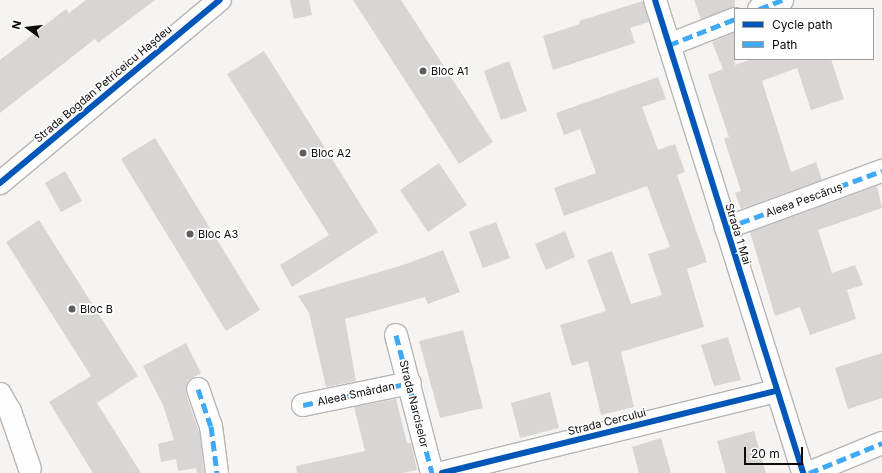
<!DOCTYPE html>
<html>
<head>
<meta charset="utf-8">
<style>
  body { margin:0 }
  #map { position:relative; width:882px; height:473px; overflow:hidden; background:#f6f3f1; font-family:Inter,sans-serif }
  div>[style] { position:absolute }
  .building>* { inset:0; background:#d8d5d4 }
  .roads { filter:drop-shadow(1px 0 #b8b6b4) drop-shadow(-1px 0 #b8b6b4) drop-shadow(0 1px #b8b6b4) drop-shadow(0 -1px #b8b6b4) }
  .minor>* { height:22px; margin:-11px; padding:0 11px; transform-origin:11px; border-radius:11px; background:#fefdfd }
  .tertiary>* { height:22px; margin:-11px; padding:0 11px; transform-origin:11px; border-radius:11px; background:#fefdfd }
  .secondary>* { height:22px; margin:-11px; padding:0 11px; transform-origin:11px; border-radius:11px; background:#fefdfd }
  .quiet>* { height:5px; margin-top:-2.5px; transform-origin:0; background:repeating-linear-gradient(90deg,#3fa9f5 0 10px,transparent 0 15px) }
  .cycleway>* { height:6px; margin:-3px; padding:0 3px; transform-origin:3px; border-radius:3px; background:#0057b8 }
  .dots>* { width:11px; height:11px; translate:-50% -50%; box-sizing:border-box; border:2px solid #fff; border-radius:50% }
  span { translate:-50% -50%; white-space:nowrap; text-align:center; line-height:1.15; -webkit-text-stroke:3.5px #fff; paint-order:stroke }
  .poi-label { font-size:11px; color:#0d0b0a }
  .left { translate:0 -50%; text-align:left }
  .street-label { font-size:11px; color:#0d0b0a }
  .legend { position:absolute; left:734px; top:8px; width:140px; height:52px; box-sizing:border-box; background:#fff; border:1px solid #9e9d9d; margin:0; padding:5px 7px; list-style:none; font-size:12px; color:#0d0b0a }
  .legend li { display:flex; align-items:center; gap:8px; height:20px }
  .legend b { width:20px; border:1px solid #9e9d9d }
  .north { position:absolute; left:8px; top:8px; width:40px; height:40px; -webkit-text-stroke:3px #fff; paint-order:stroke; rotate:285deg; font-size:11px; font-weight:700; line-height:16px; text-align:center; color:#0d0b0a }
  .north::after { content:''; display:block; margin:auto; width:14px; height:18px; background:#0d0b0a; clip-path:polygon(50% 0,100% 100%,50% 72%,0 100%) }
  .scale { position:absolute; left:744px; top:447px; width:59px; height:18px; box-sizing:border-box; border:2px solid #0d0b0a; border-top:0; padding-left:5px; font-size:12px; line-height:14px; white-space:nowrap; color:#0d0b0a; -webkit-text-stroke:3px #fff; paint-order:stroke }
</style>
</head>
<body>
<div id="map">
  <div class="building">
    <div style="clip-path:polygon(86px 0,155px 0,98px 43px,95px 39px,0 113px,0 60px,66px 9px,69px 13px)"></div>
    <div style="clip-path:polygon(290px 0,309px 0,312px 15px,294px 19px)"></div>
    <div style="clip-path:polygon(353px 0,401px 0,493px 142px,459px 164px)"></div>
    <div style="clip-path:polygon(694px 0,735px 0,735px 7px,701px 19px)"></div>
    <div style="clip-path:polygon(643px 1px,649px 22px,630px 28px,635px 43px,553px 70px,543px 36px,580px 24px,579px 21px)"></div>
    <div style="clip-path:polygon(735px 32px,735px 65px,752px 59px,831px 59px,844px 99px,811px 110px,797px 68px,762px 81px,791px 172px,816px 162px,822px 180px,741px 209px,735px 193px,741px 191px,724px 139px,729px 137px,708px 75px,723px 69px,712px 42px)"></div>
    <div style="clip-path:polygon(264px 51px,378px 232px,292px 287px,280px 265px,329px 235px,227px 74px)"></div>
    <div style="clip-path:polygon(509px 61px,527px 111px,501px 120px,484px 71px)"></div>
    <div style="clip-path:polygon(658px 77px,666px 99px,642px 107px,658px 150px,675px 144px,685px 172px,677px 175px,707px 262px,687px 269px,704px 327px,621px 352px,634px 407px,601px 415px,588px 361px,572px 366px,560px 325px,606px 311px,587px 260px,612px 251px,631px 304px,662px 295px,648px 254px,670px 247px,647px 186px,564px 216px,554px 188px,596px 173px,580px 129px,564px 135px,556px 113px)"></div>
    <div style="clip-path:polygon(155px 138px,260px 310px,226px 331px,121px 159px)"></div>
    <div style="clip-path:polygon(439px 163px,467px 205px,428px 232px,400px 190px)"></div>
    <div style="clip-path:polygon(65px 171px,82px 201px,61px 212px,45px 183px)"></div>
    <div style="clip-path:polygon(877px 186px,882px 208px,818px 230px,832px 273px,855px 265px,863px 285px,847px 290px,856px 319px,810px 335px,800px 307px,775px 316px,750px 232px)"></div>
    <div style="clip-path:polygon(39px 220px,138px 376px,97px 403px,141px 473px,93px 473px,49px 402px,91px 376px,6px 242px)"></div>
    <div style="clip-path:polygon(496px 222px,510px 258px,483px 268px,469px 232px)"></div>
    <div style="clip-path:polygon(565px 231px,575px 257px,546px 270px,535px 244px)"></div>
    <div style="clip-path:polygon(443px 250px,460px 292px,428px 304px,425px 297px,345px 319px,356px 381px,326px 387px,309px 313px,298px 296px,406px 264px)"></div>
    <div style="clip-path:polygon(463px 330px,483px 408px,440px 418px,419px 341px)"></div>
    <div style="clip-path:polygon(728px 337px,741px 380px,714px 386px,701px 345px)"></div>
    <div style="clip-path:polygon(186px 343px,201px 373px,188px 380px,186px 394px,200px 435px,204px 473px,197px 473px,196px 468px,178px 471px,176px 459px,161px 462px,158px 444px,174px 440px,163px 405px,143px 366px)"></div>
    <div style="clip-path:polygon(882px 353px,882px 398px,848px 409px,835px 368px)"></div>
    <div style="clip-path:polygon(550px 392px,559px 428px,520px 438px,511px 403px)"></div>
    <div style="clip-path:polygon(396px 399px,407px 443px,411px 443px,417px 470px,403px 473px,297px 473px,296px 466px,365px 451px,354px 407px)"></div>
    <div style="clip-path:polygon(754px 431px,766px 473px,726px 473px,717px 441px)"></div>
    <div style="clip-path:polygon(661px 438px,671px 473px,639px 473px,632px 447px)"></div>
  </div>
  <div class="roads">
    <div class="minor">
      <div style="left:655px;top:0;width:496px;rotate:72.6deg"></div>
      <div style="left:759px;top:9px;width:25px;rotate:-21deg"></div>
      <div style="left:669px;top:45px;width:71px;rotate:-21.5deg"></div>
      <div style="left:726px;top:228px;width:166px;rotate:-20.1deg"></div>
      <div style="left:396px;top:335px;width:143px;rotate:75.4deg"></div>
      <div style="left:198px;top:389px;width:39px;rotate:71deg"></div>
      <div style="left:211px;top:426px;width:47px;rotate:82.7deg"></div>
      <div style="left:303px;top:405px;width:109px;rotate:-11.6deg"></div>
      <div style="left:442px;top:473px;width:344px;rotate:-13.8deg"></div>
      <div style="left:809px;top:473px;width:79px;rotate:-22.3deg"></div>
    </div>
    <div class="tertiary">
      <div style="left:0;top:183px;width:286px;rotate:-39.8deg"></div>
    </div>
    <div class="secondary">
      <div style="left:0;top:394px;width:20px;rotate:60deg"></div>
      <div style="left:10px;top:411px;width:61px;rotate:71deg"></div>
    </div>
  </div>
  <div class="quiet">
    <div style="left:759px;top:9px;width:25px;rotate:-21deg"></div>
    <div style="left:669px;top:45px;width:71px;rotate:-21.5deg"></div>
    <div style="left:726px;top:228px;width:166px;rotate:-20.1deg"></div>
    <div style="left:396px;top:335px;width:143px;rotate:75.4deg"></div>
    <div style="left:198px;top:389px;width:39px;rotate:71deg"></div>
    <div style="left:211px;top:426px;width:47px;rotate:82.7deg"></div>
    <div style="left:303px;top:405px;width:109px;rotate:-11.6deg"></div>
    <div style="left:809px;top:473px;width:79px;rotate:-22.3deg"></div>
  </div>
  <div class="cycleway">
    <div style="left:655px;top:0;width:496px;rotate:72.6deg"></div>
    <div style="left:0;top:183px;width:286px;rotate:-39.8deg"></div>
    <div style="left:442px;top:473px;width:344px;rotate:-13.8deg"></div>
  </div>
  <div class="dots">
    <div style="left:423px;top:71px;background:#5f5c5b"></div>
    <div style="left:303px;top:153px;background:#5f5c5b"></div>
    <div style="left:190px;top:234px;background:#5f5c5b"></div>
    <div style="left:72px;top:309px;background:#5f5c5b"></div>
  </div>
  <div class="poi-label">
    <span class="left" style="left:431px;top:71px">Bloc A1</span>
    <span class="left" style="left:311px;top:153px">Bloc A2</span>
    <span class="left" style="left:198px;top:234px">Bloc A3</span>
    <span class="left" style="left:80px;top:309px">Bloc B</span>
  </div>
  <div class="street-label">
    <span style="left:103px;top:84px;rotate:-40deg">Strada Bogdan Petriceicu Hașdeu</span>
    <span style="left:804px;top:200px;rotate:-20deg">Aleea Pescăruș</span>
    <span style="left:738px;top:234px;rotate:73deg">Strada 1 Mai</span>
    <span style="left:356px;top:394px;rotate:-12deg">Aleea Smârdan</span>
    <span style="left:414px;top:404px;rotate:76deg">Strada Narciselor</span>
    <span style="left:607px;top:422px;rotate:-14deg">Strada Cercului</span>
  </div>
  <ul class="legend">
  <li><b style="height:5px;background:#0057b8"></b>Cycle path</li>
  <li><b style="height:5px;background:#3fa9f5"></b>Path</li>
  </ul>
  <div class="north">N</div>
  <div class="scale">20 m</div>
</div>
</body>
</html>
